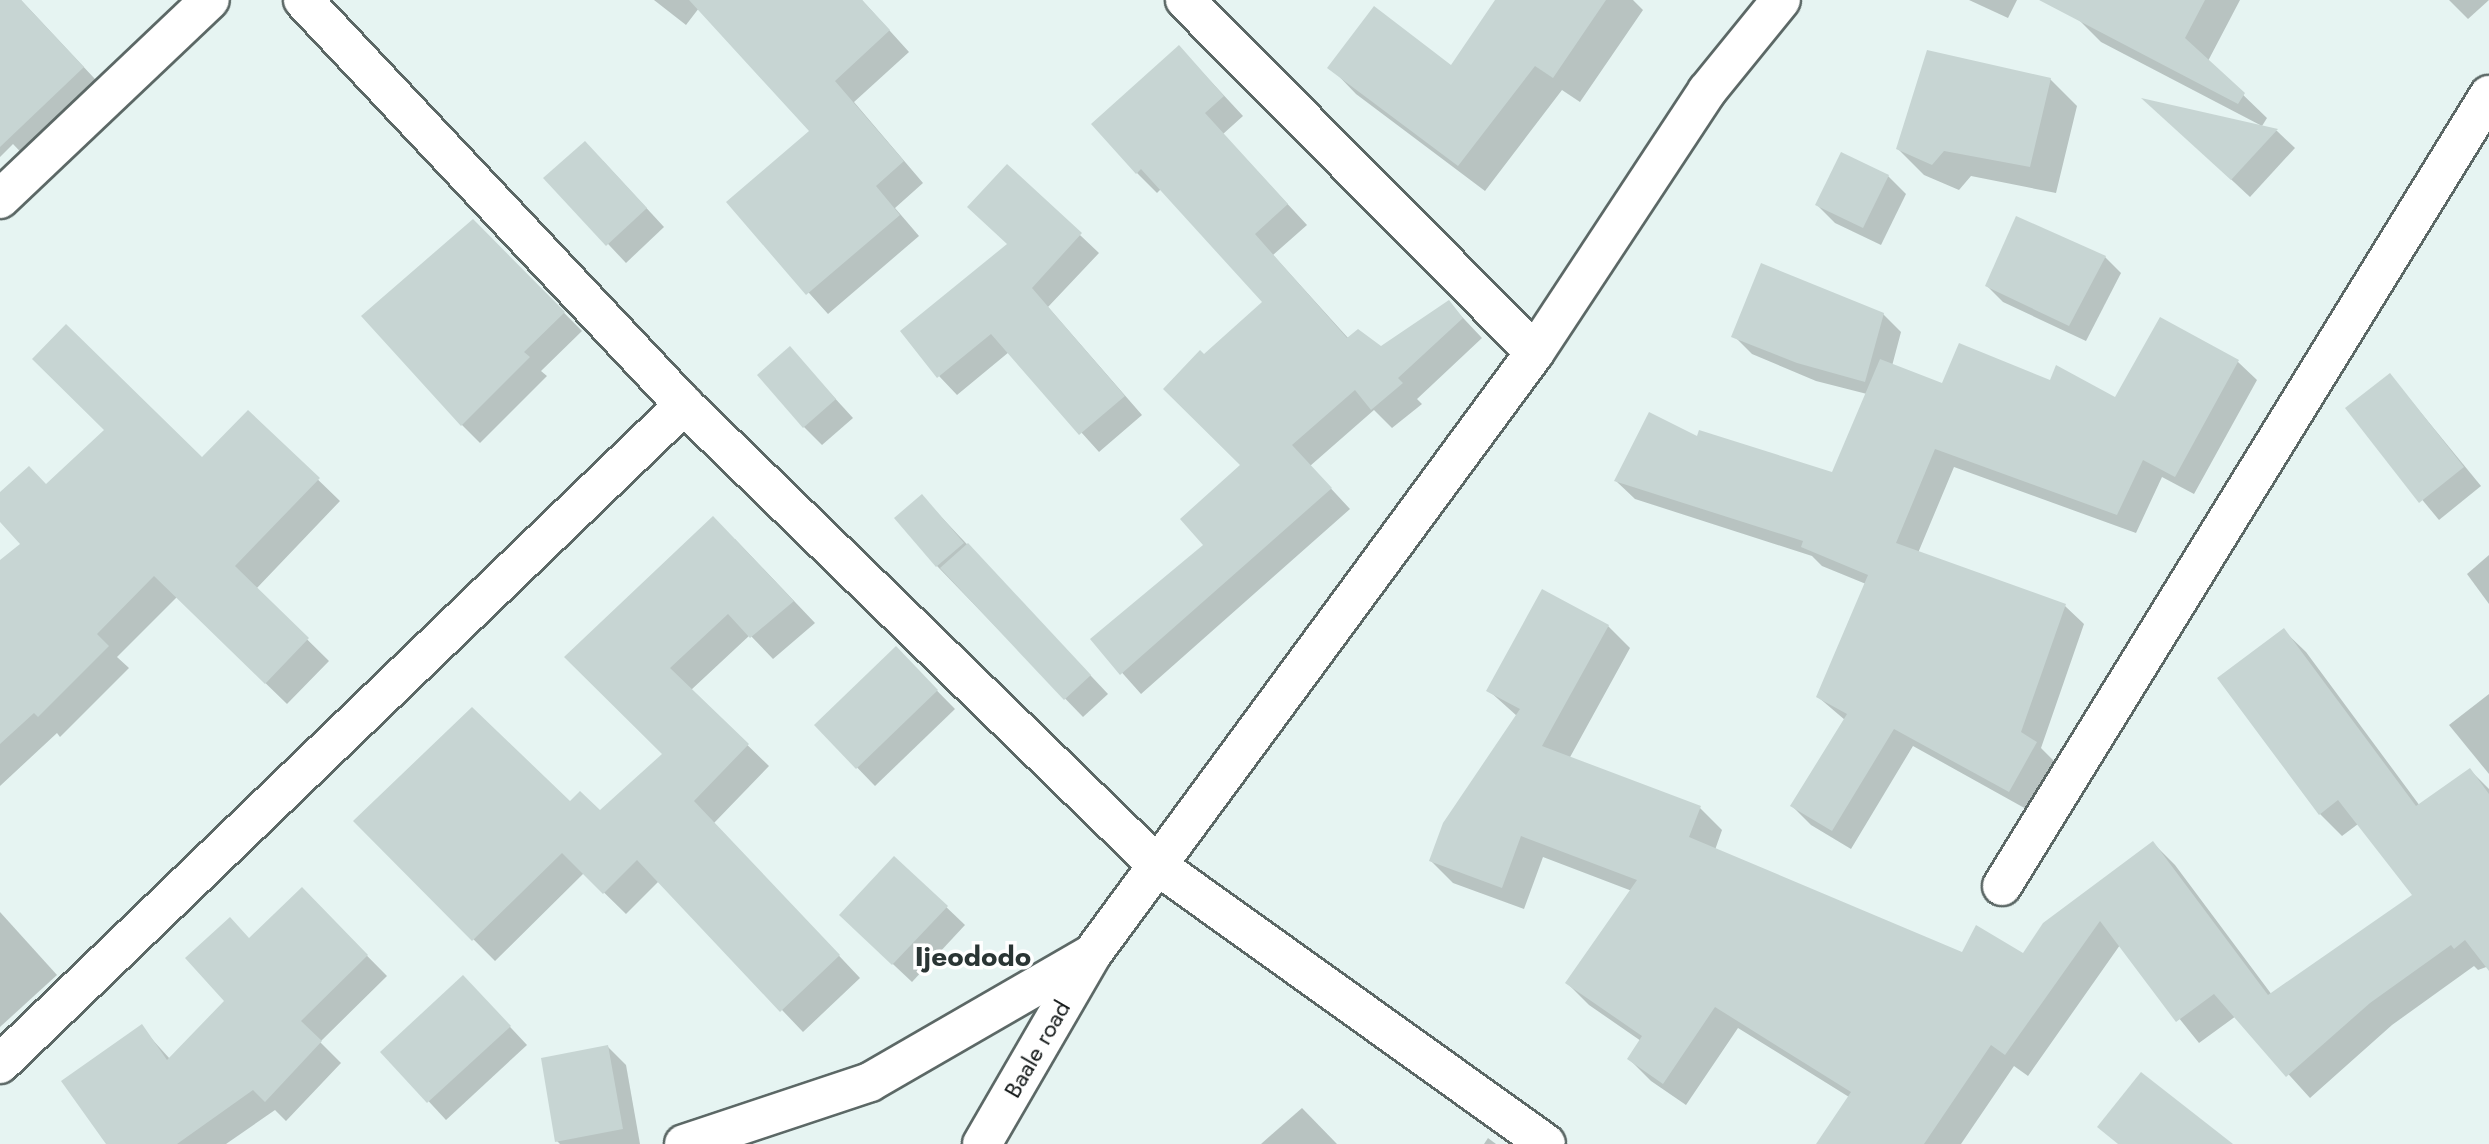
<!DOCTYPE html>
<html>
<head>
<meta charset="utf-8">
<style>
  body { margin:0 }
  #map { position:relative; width:2489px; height:1144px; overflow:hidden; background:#e6f4f2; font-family:Jost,sans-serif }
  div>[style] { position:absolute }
  .shadow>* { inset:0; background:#0003 }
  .building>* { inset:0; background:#c7d5d3 }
  .roads { filter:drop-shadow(2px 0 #5c6866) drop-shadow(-2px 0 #5c6866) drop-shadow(0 2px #5c6866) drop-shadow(0 -2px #5c6866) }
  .minor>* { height:38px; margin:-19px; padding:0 19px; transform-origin:19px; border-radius:19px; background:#fff }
  .tertiary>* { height:38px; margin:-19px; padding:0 19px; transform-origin:19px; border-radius:19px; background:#fff }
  span { translate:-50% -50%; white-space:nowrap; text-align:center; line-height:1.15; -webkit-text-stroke:7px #fff; paint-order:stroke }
  .street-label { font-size:24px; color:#141919 }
  .quarter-label { font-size:28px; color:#2a3534; font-weight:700 }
</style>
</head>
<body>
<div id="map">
  <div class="shadow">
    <div style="clip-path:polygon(0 0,21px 0,109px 94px,34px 166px,13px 144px,0 157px)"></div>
    <div style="clip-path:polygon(654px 0,862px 0,909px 52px,854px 102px,923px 183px,895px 208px,919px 236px,828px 314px,728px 203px,812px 131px,699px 8px,686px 25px)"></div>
    <div style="clip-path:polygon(1497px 0,1633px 0,1643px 10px,1580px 102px,1562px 90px,1485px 191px,1356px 94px,1330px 67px,1451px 67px)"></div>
    <div style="clip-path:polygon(1969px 0,2017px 0,2008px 18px)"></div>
    <div style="clip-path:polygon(2088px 0,2240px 0,2208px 61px,2267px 118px,2262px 126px,2101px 42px,2078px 19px)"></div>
    <div style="clip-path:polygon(2489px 0,2468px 19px,2449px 0)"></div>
    <div style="clip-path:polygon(1179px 47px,1243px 116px,1223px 134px,1307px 225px,1273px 255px,1349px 339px,1381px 348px,1449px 303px,1482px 338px,1417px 399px,1422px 404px,1392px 428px,1374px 410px,1310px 466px,1350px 509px,1141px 694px,1093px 640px,1205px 545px,1243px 465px,1204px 356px,1265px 303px,1161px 189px,1157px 193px,1137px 173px)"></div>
    <div style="clip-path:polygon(2050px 79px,2077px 106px,2056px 193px,1971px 176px,1959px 190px,1924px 175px,1898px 149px)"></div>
    <div style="clip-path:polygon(2147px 101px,2277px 131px,2295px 148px,2250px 197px)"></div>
    <div style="clip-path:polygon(603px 161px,664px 227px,626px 263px,546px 178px)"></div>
    <div style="clip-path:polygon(1007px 166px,1099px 253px,1048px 307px,1142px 415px,1099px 452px,1009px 352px,957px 395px,939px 376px,1009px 245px)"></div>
    <div style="clip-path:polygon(1888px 176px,1906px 194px,1881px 245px,1835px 223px,1817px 205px)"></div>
    <div style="clip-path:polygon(473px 221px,582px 331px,541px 371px,547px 376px,480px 443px,462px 425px)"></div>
    <div style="clip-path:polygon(2105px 257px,2121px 273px,2086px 341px,2003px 302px,1987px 286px)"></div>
    <div style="clip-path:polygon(1883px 314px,1901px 332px,1892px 366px,1943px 385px,2051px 382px,2116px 400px,2161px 319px,2238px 362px,2257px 380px,2194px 494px,2162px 477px,2136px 533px,1954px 467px,1918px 553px,2065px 606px,2084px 624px,2041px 748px,2055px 762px,2028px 810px,1913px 746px,1851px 849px,1811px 825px,1792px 806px,1845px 720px,1818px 697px,1866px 584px,1822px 566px,1812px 556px,1635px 499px,1616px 481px,1698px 438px,1833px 475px,1867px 394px,1816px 381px,1752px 354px,1734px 336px)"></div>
    <div style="clip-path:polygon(790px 349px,853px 418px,822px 445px,804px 427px)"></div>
    <div style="clip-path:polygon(2390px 375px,2481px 486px,2439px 520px,2347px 409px)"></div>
    <div style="clip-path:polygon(248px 412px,340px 501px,256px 589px,329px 661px,287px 704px,177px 597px,117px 657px,129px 668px,60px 737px,57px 733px,0 786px,0 562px,22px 544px,0 520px,0 495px,202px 460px)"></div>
    <div style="clip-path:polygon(931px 506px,1108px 694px,1083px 717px,937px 566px)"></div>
    <div style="clip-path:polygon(735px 539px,815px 623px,773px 659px,750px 635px,691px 690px,769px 766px,714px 823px,860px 978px,803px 1032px,659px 881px,626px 914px,584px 873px,495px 961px,356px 821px,570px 803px,600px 813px,665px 754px,566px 657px)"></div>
    <div style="clip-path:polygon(2489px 555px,2489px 604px,2467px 574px)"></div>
    <div style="clip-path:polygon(1608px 626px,1630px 648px,1569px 759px,1700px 808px,1722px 830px,1715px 850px,1963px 954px,2023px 955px,2153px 843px,2175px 865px,2272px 995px,2414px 895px,2358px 824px,2342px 836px,2320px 814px,2283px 630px,2306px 652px,2420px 806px,2470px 770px,2489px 789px,2489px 966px,2478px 970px,2474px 966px,2392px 1025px,2310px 1098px,2236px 1016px,2199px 1043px,2120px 945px,2028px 1076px,2014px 1066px,1961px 1144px,1818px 1144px,1849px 1097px,1738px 1028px,1686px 1105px,1651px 1081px,1629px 1059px,1641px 1041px,1589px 1005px,1567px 983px,1632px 891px,1543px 857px,1524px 909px,1453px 883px,1431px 861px,1517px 716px,1488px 690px)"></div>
    <div style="clip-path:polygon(896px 649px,955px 709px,875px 786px,816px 725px)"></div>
    <div style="clip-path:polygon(2489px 694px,2489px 774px,2449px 725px)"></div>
    <div style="clip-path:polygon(895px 858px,965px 925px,912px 982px,860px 933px)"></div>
    <div style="clip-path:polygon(302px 890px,387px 976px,320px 1042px,341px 1063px,286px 1121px,275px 1110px,226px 1144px,108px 1144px,141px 1027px,170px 1059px,226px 1001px,250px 940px)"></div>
    <div style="clip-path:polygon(0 912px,57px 975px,0 1027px)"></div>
    <div style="clip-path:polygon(481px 996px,527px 1045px,446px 1120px,383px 1052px)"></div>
    <div style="clip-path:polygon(608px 1047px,626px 1065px,640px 1144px,560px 1144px,557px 1141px)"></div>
    <div style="clip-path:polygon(1302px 1108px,1337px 1144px,1261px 1144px)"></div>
    <div style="clip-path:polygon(1488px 1138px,1496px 1144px,1484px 1144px)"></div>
  </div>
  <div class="building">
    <div style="clip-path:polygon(0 0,21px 0,84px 67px,0 147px)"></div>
    <div style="clip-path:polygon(689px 0,862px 0,890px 30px,835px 81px,904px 161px,876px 186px,900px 215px,806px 295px,726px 202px,809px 131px)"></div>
    <div style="clip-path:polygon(1495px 0,1606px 0,1553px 78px,1535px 66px,1458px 166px,1327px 68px,1374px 6px,1451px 65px)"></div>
    <div style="clip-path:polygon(2039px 0,2205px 0,2185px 38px,2245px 93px,2238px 104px)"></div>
    <div style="clip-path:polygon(1179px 45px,1224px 96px,1205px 113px,1288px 204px,1255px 234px,1347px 338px,1358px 329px,1381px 346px,1449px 300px,1463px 318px,1398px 378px,1403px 383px,1371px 410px,1355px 390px,1292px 445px,1332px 488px,1120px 675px,1090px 639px,1203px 545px,1180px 519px,1240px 465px,1163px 389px,1200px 350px,1204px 354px,1262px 302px,1141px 169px,1136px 174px,1091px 124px)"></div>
    <div style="clip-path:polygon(1927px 50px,2051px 78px,2030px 167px,1944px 151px,1932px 165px,1896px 149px)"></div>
    <div style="clip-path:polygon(2141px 98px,2278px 129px,2231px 180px)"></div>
    <div style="clip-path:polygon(585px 141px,647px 208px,606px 246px,543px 178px)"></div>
    <div style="clip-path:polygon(1841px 152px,1889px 175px,1863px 228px,1815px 205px)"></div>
    <div style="clip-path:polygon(1007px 164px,1082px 233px,1032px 288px,1125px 396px,1079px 435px,991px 334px,937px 378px,900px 331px,1007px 244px,967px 207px)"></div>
    <div style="clip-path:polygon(2016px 216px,2106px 256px,2069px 326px,1985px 286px)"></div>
    <div style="clip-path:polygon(473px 219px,565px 312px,524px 352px,530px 357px,461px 426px,361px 316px)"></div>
    <div style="clip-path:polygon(1761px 263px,1884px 313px,1865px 382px,1797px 363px,1731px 337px)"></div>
    <div style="clip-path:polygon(2160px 317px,2239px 360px,2175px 477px,2143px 460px,2117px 515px,1935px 449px,1896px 543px,2066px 604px,2021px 732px,2037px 742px,2009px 792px,1894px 729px,1832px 831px,1790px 806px,1847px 714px,1816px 697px,1868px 575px,1801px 547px,1803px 541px,1614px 481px,1649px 412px,1697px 436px,1699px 430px,1832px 472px,1880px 359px,1942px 383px,1959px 343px,2050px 380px,2056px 365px,2115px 397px)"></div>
    <div style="clip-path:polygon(66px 324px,202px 457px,248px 410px,320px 478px,235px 566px,309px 638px,265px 684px,154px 576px,97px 634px,109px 646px,38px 717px,34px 713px,0 744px,0 560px,20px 544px,0 522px,0 492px,29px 466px,46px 484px,104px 430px,32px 359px)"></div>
    <div style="clip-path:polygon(790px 346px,836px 399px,803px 428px,757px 375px)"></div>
    <div style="clip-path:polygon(2390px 373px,2464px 467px,2419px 503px,2345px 408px)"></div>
    <div style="clip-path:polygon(922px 494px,964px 543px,936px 567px,894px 518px)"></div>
    <div style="clip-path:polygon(713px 516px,794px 601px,750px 638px,728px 614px,670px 668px,749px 744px,694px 801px,840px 955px,780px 1012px,637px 860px,603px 894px,562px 853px,472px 941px,353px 821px,472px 707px,570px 801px,580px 791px,600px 810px,662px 754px,564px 657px)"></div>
    <div style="clip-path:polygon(968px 543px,1091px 675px,1064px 700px,940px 568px)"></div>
    <div style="clip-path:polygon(1542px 589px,1609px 625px,1542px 746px,1701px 806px,1689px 837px,1962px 952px,1976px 925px,2023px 953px,2043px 923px,2153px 841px,2268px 995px,2412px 895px,2338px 800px,2319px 815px,2217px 678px,2284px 628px,2416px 806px,2470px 768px,2489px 794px,2489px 971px,2465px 940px,2454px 949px,2451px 945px,2370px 1003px,2286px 1077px,2214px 994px,2176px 1022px,2100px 921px,2005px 1055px,1991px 1045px,1924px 1144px,1816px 1144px,1851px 1092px,1715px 1007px,1663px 1084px,1627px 1059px,1642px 1036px,1565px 983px,1637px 880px,1521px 836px,1502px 888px,1429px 861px,1443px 823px,1520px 709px,1486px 691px)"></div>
    <div style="clip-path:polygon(896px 646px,938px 690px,856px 769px,814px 725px)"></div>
    <div style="clip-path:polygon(894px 856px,948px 906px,892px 965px,839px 915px)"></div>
    <div style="clip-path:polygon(302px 887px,368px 955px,301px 1021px,322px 1041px,265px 1102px,253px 1090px,177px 1144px,106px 1144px,61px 1081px,142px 1024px,167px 1060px,224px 1001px,185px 958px,230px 917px,249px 938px)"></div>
    <div style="clip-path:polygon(463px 975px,511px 1026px,427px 1103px,380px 1052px)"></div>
    <div style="clip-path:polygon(608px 1045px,623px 1129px,555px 1142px,541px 1058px)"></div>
    <div style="clip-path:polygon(2141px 1072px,2233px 1144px,2118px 1144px,2097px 1127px)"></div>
  </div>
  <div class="roads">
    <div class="minor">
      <div style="left:303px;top:0;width:556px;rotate:46.75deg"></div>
      <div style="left:684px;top:405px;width:661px;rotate:44.2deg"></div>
      <div style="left:1158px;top:866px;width:477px;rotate:35.6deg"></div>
      <div style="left:1185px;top:0;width:496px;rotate:45.2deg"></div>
      <div style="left:0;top:199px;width:289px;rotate:-43.5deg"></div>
      <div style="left:2002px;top:886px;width:929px;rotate:-58.38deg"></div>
      <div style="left:0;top:1064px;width:950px;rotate:-43.93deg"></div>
    </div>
    <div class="tertiary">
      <div style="left:684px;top:1144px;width:196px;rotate:-18.4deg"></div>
      <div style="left:870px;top:1082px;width:256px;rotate:-30deg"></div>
      <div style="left:1092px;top:954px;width:747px;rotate:-53.65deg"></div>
      <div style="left:1535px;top:352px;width:313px;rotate:-56.6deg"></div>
      <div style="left:1707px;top:91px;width:117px;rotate:-50.9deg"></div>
      <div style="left:982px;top:1144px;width:217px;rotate:-59.9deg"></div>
    </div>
  </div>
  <div class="street-label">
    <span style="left:1037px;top:1049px;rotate:-60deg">Baale road</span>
  </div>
  <div class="quarter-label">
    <span style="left:973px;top:957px">Ijeododo</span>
  </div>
</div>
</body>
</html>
